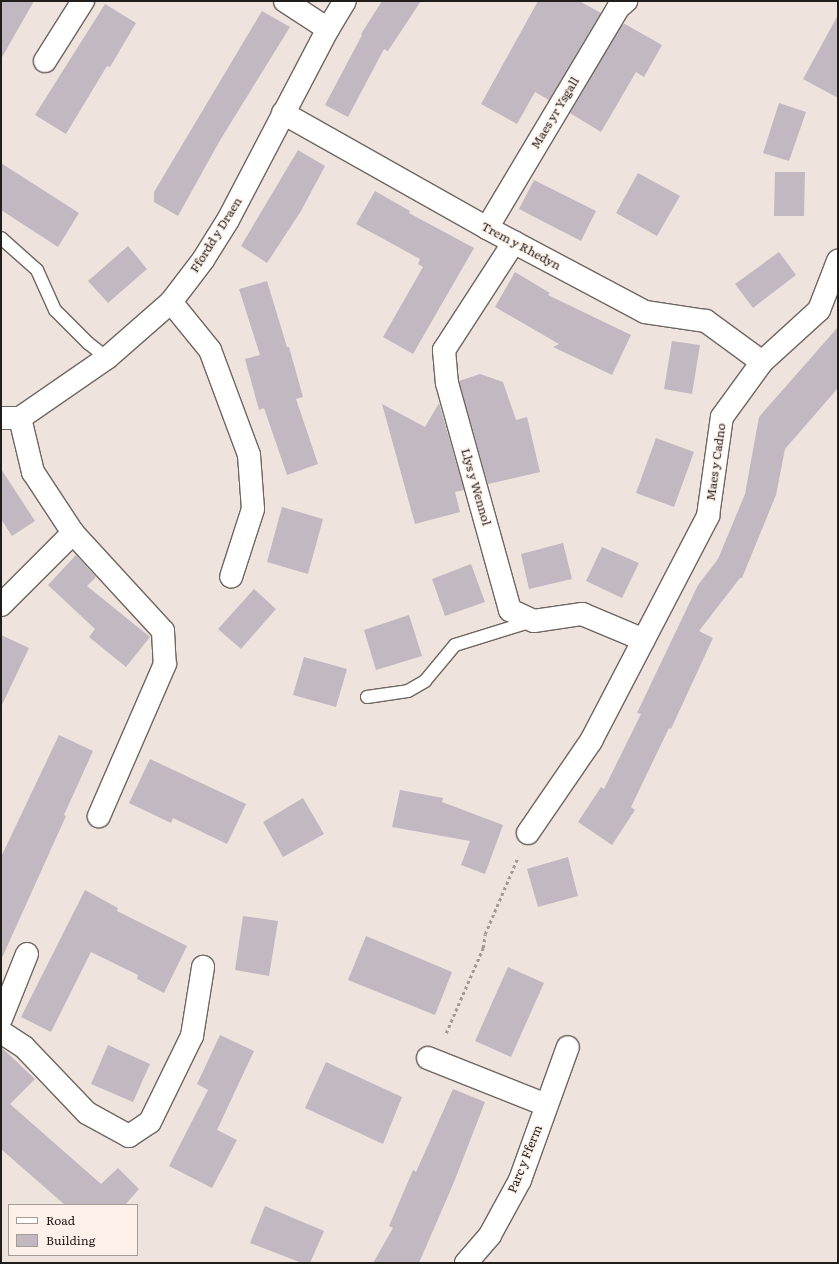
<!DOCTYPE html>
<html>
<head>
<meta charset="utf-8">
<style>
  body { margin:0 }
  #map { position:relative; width:839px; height:1264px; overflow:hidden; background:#efe4dd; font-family:Literata,serif }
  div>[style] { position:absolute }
  .building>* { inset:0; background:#c2b8c1 }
  .path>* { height:2.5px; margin-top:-1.25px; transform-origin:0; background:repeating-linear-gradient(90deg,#a29a95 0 3px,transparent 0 6px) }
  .roads { filter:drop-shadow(1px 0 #6f6660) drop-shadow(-1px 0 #6f6660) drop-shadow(0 1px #6f6660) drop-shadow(0 -1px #6f6660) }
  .lane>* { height:12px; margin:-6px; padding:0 6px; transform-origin:6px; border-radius:6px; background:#fff }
  .street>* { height:22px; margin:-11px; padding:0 11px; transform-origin:11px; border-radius:11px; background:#fff }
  span { translate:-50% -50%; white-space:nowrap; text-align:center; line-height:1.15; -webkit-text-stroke:3px #fdf1ea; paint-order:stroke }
  .street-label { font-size:12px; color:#211d1b }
  .frame { position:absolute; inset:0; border:2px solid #211d1b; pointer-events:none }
  .legend { position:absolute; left:8px; top:1204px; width:130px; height:52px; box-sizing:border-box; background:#fdf1ea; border:1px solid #a59c97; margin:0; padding:5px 7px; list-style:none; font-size:12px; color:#211d1b }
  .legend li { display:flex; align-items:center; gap:8px; height:20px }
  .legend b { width:20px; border:1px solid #a59c97 }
</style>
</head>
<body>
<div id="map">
  <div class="building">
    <div style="clip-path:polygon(1px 1px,34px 1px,1px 59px)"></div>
    <div style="clip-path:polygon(382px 1px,421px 1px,388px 51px,384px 49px,348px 117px,325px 105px,362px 35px,361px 34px)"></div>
    <div style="clip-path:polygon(538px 1px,579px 1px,601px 13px,549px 100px,535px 92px,517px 124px,481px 104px)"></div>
    <div style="clip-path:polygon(105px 4px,136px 23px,110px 67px,107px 66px,66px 134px,35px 115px)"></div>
    <div style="clip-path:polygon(262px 11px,290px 27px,219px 142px,178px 216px,154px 202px,154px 192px)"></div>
    <div style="clip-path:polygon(838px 15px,838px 98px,803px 79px)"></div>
    <div style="clip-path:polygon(625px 24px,662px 45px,644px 77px,636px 72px,601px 132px,570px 113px,622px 25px)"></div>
    <div style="clip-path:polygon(779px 103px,806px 112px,789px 161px,763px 153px)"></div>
    <div style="clip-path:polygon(298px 150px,325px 166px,301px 211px,267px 263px,241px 246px)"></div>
    <div style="clip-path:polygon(1px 163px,79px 213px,58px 247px,1px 210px)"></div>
    <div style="clip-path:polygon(775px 172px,805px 172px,804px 216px,774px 216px)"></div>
    <div style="clip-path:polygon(638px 173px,680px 196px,657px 236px,616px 213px)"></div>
    <div style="clip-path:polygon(534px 180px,596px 211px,581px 241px,519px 209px)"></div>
    <div style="clip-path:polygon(375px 191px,410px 211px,409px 213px,474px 248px,413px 354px,383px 337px,423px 267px,418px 264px,420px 259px,356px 224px)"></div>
    <div style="clip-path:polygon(128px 246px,147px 269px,108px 303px,88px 281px)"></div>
    <div style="clip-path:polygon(779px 252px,796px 275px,753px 308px,735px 284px)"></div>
    <div style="clip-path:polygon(515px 272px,550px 293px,548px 295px,631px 335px,612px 375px,553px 347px,559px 344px,495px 307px)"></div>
    <div style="clip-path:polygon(267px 281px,287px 347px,289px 347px,303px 397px,296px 399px,318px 464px,287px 475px,264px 408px,259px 410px,245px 359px,260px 355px,239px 289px)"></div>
    <div style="clip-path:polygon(838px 327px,838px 388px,785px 449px,776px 495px,742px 578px,740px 578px,699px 631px,713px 638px,671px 729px,669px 728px,631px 807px,635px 810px,612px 845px,578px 822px,601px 787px,604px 789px,641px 714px,637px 713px,698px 585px,718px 559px,745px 494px,759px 417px)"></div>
    <div style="clip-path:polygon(672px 341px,700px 345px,692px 394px,664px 389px)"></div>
    <div style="clip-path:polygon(480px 374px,503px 382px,516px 420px,527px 417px,540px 472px,488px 484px,459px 381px)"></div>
    <div style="clip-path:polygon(439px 403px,464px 490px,455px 492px,460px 512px,415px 524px,382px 404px,425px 427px)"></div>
    <div style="clip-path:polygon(656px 438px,694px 452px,674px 507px,636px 493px)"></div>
    <div style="clip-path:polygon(1px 469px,35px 521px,12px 536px,1px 519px)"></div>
    <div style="clip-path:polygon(282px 507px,323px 519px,308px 574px,267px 562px)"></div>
    <div style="clip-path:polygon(563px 543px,572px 579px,529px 589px,521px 554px)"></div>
    <div style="clip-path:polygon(602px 547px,639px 563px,622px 598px,586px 581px)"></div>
    <div style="clip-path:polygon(76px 555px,96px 577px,87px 586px,150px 637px,126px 667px,89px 637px,95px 629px,48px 585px)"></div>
    <div style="clip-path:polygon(471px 564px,485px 602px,445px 616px,432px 579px)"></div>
    <div style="clip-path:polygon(254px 589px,276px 609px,241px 649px,218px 629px)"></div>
    <div style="clip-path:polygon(409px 615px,422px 656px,376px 670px,364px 630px)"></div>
    <div style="clip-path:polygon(1px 635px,29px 648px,1px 707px)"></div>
    <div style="clip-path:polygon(304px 657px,347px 669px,336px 707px,293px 695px)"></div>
    <div style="clip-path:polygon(59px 735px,93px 751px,64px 815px,66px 816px,1px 960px,1px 857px)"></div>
    <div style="clip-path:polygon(150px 759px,246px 804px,227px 844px,173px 818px,171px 823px,129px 803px)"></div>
    <div style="clip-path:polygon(400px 790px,443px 798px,442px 802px,503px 825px,485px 874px,461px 865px,470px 841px,392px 827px)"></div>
    <div style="clip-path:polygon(303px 798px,324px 834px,283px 857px,263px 822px)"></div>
    <div style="clip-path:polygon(568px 857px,578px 896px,538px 907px,527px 869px)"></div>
    <div style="clip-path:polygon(85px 890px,118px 908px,117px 911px,187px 946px,164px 993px,137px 979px,138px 975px,91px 952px,51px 1032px,21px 1017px)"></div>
    <div style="clip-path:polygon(243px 916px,278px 921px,269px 976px,235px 970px)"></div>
    <div style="clip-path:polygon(366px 936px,452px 972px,435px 1015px,348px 980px)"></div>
    <div style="clip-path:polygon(508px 967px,544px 983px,511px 1057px,475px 1041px)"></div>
    <div style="clip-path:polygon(220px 1035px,254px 1051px,217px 1130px,237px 1140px,212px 1188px,169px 1166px,208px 1090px,197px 1084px)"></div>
    <div style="clip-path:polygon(108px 1045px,150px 1064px,133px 1102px,91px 1084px)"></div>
    <div style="clip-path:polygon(1px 1047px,35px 1079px,10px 1104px,101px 1184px,118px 1168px,139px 1189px,125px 1205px,65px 1205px,1px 1149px)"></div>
    <div style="clip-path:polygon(326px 1062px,402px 1097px,383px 1144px,305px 1108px)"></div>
    <div style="clip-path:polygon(453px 1089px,485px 1102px,454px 1182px,419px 1263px,373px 1263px,393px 1228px,389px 1226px,413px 1170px,416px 1172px)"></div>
    <div style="clip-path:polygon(265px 1206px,324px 1231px,310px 1263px,302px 1263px,250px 1243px)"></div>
  </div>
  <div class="path">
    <div style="left:446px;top:1033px;width:93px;rotate:-66.5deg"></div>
    <div style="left:483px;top:948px;width:14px;rotate:-82deg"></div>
    <div style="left:485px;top:934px;width:84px;rotate:-66.8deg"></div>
  </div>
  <div class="roads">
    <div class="lane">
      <div style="left:1px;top:238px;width:48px;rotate:41.6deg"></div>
      <div style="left:37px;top:270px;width:44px;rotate:65.8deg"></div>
      <div style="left:55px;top:310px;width:47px;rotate:45deg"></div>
      <div style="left:88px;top:343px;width:24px;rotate:38deg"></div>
      <div style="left:367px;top:697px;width:41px;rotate:-8.3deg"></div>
      <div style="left:408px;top:691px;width:20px;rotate:-30deg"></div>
      <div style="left:425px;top:681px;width:47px;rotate:-50.2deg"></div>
      <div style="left:455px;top:645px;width:81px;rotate:-17.3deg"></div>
    </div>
    <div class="street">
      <div style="left:285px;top:1px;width:51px;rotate:33.1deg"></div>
      <div style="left:45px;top:61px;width:71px;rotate:-57.7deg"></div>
      <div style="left:283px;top:113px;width:234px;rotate:29.4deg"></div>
      <div style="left:487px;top:228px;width:179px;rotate:28deg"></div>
      <div style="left:645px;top:312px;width:62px;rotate:8.4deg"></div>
      <div style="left:706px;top:321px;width:69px;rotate:36.2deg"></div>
      <div style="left:487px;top:228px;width:256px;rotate:-59.2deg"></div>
      <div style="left:618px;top:8px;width:11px;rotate:-41deg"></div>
      <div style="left:514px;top:242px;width:129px;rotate:122.9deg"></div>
      <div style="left:444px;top:350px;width:33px;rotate:85deg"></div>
      <div style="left:447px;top:383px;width:236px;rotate:74.5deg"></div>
      <div style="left:510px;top:610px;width:26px;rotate:25deg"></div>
      <div style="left:534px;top:621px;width:49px;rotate:-8.3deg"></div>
      <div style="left:582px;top:614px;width:67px;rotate:22.8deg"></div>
      <div style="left:171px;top:302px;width:62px;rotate:50.9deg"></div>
      <div style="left:210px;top:350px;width:112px;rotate:69.6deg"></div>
      <div style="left:249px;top:455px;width:54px;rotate:85.8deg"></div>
      <div style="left:253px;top:509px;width:71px;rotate:107.9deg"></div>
      <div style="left:1px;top:418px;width:19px"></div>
      <div style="left:20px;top:418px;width:106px;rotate:-34.6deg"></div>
      <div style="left:107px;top:358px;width:85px;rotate:-41.2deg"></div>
      <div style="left:171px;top:302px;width:53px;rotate:-52.7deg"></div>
      <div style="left:203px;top:260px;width:47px;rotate:-58deg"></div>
      <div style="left:228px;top:220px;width:216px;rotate:-62.4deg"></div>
      <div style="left:328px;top:29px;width:33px;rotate:-59deg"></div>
      <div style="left:20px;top:418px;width:56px;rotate:76.5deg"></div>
      <div style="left:33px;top:472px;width:73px;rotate:56.7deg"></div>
      <div style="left:73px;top:533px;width:133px;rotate:47.4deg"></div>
      <div style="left:163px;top:631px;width:33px;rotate:87deg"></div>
      <div style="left:165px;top:664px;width:166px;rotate:113.5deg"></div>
      <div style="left:1px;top:605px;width:102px;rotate:-45deg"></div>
      <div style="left:528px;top:833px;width:112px;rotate:-55.6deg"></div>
      <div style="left:591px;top:741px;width:254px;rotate:-62.5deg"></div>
      <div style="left:708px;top:516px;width:100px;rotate:-82deg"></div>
      <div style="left:722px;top:417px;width:68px;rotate:-54deg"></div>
      <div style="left:762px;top:362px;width:77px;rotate:-42.4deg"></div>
      <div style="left:819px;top:310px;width:53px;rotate:-68.8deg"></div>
      <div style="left:1px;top:1019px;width:70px;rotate:-68.2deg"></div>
      <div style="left:1px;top:1032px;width:27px;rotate:33deg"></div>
      <div style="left:24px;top:1047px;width:91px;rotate:46.3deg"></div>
      <div style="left:87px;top:1113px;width:48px;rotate:28.7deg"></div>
      <div style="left:129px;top:1136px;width:25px;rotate:-34deg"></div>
      <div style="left:150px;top:1122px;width:96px;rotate:-64deg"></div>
      <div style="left:192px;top:1036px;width:70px;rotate:-80.9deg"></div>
      <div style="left:428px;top:1058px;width:127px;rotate:21.7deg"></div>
      <div style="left:466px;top:1263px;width:37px;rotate:-49deg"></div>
      <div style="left:490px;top:1235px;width:63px;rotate:-61.4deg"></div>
      <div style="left:520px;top:1180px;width:141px;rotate:-70.2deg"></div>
    </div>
  </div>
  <div class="street-label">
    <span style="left:555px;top:113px;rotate:-59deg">Maes yr Ysgall</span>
    <span style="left:216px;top:235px;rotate:-58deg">Ffordd y Draen</span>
    <span style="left:521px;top:246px;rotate:28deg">Trem y Rhedyn</span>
    <span style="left:716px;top:462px;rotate:-82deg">Maes y Cadno</span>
    <span style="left:476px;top:487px;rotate:74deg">Llys y Wennol</span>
    <span style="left:525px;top:1159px;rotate:-68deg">Parc y Fferm</span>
  </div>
  <div class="frame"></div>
  <ul class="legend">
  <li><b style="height:5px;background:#fff"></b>Road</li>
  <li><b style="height:11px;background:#c2b8c1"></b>Building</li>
  </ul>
</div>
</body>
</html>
